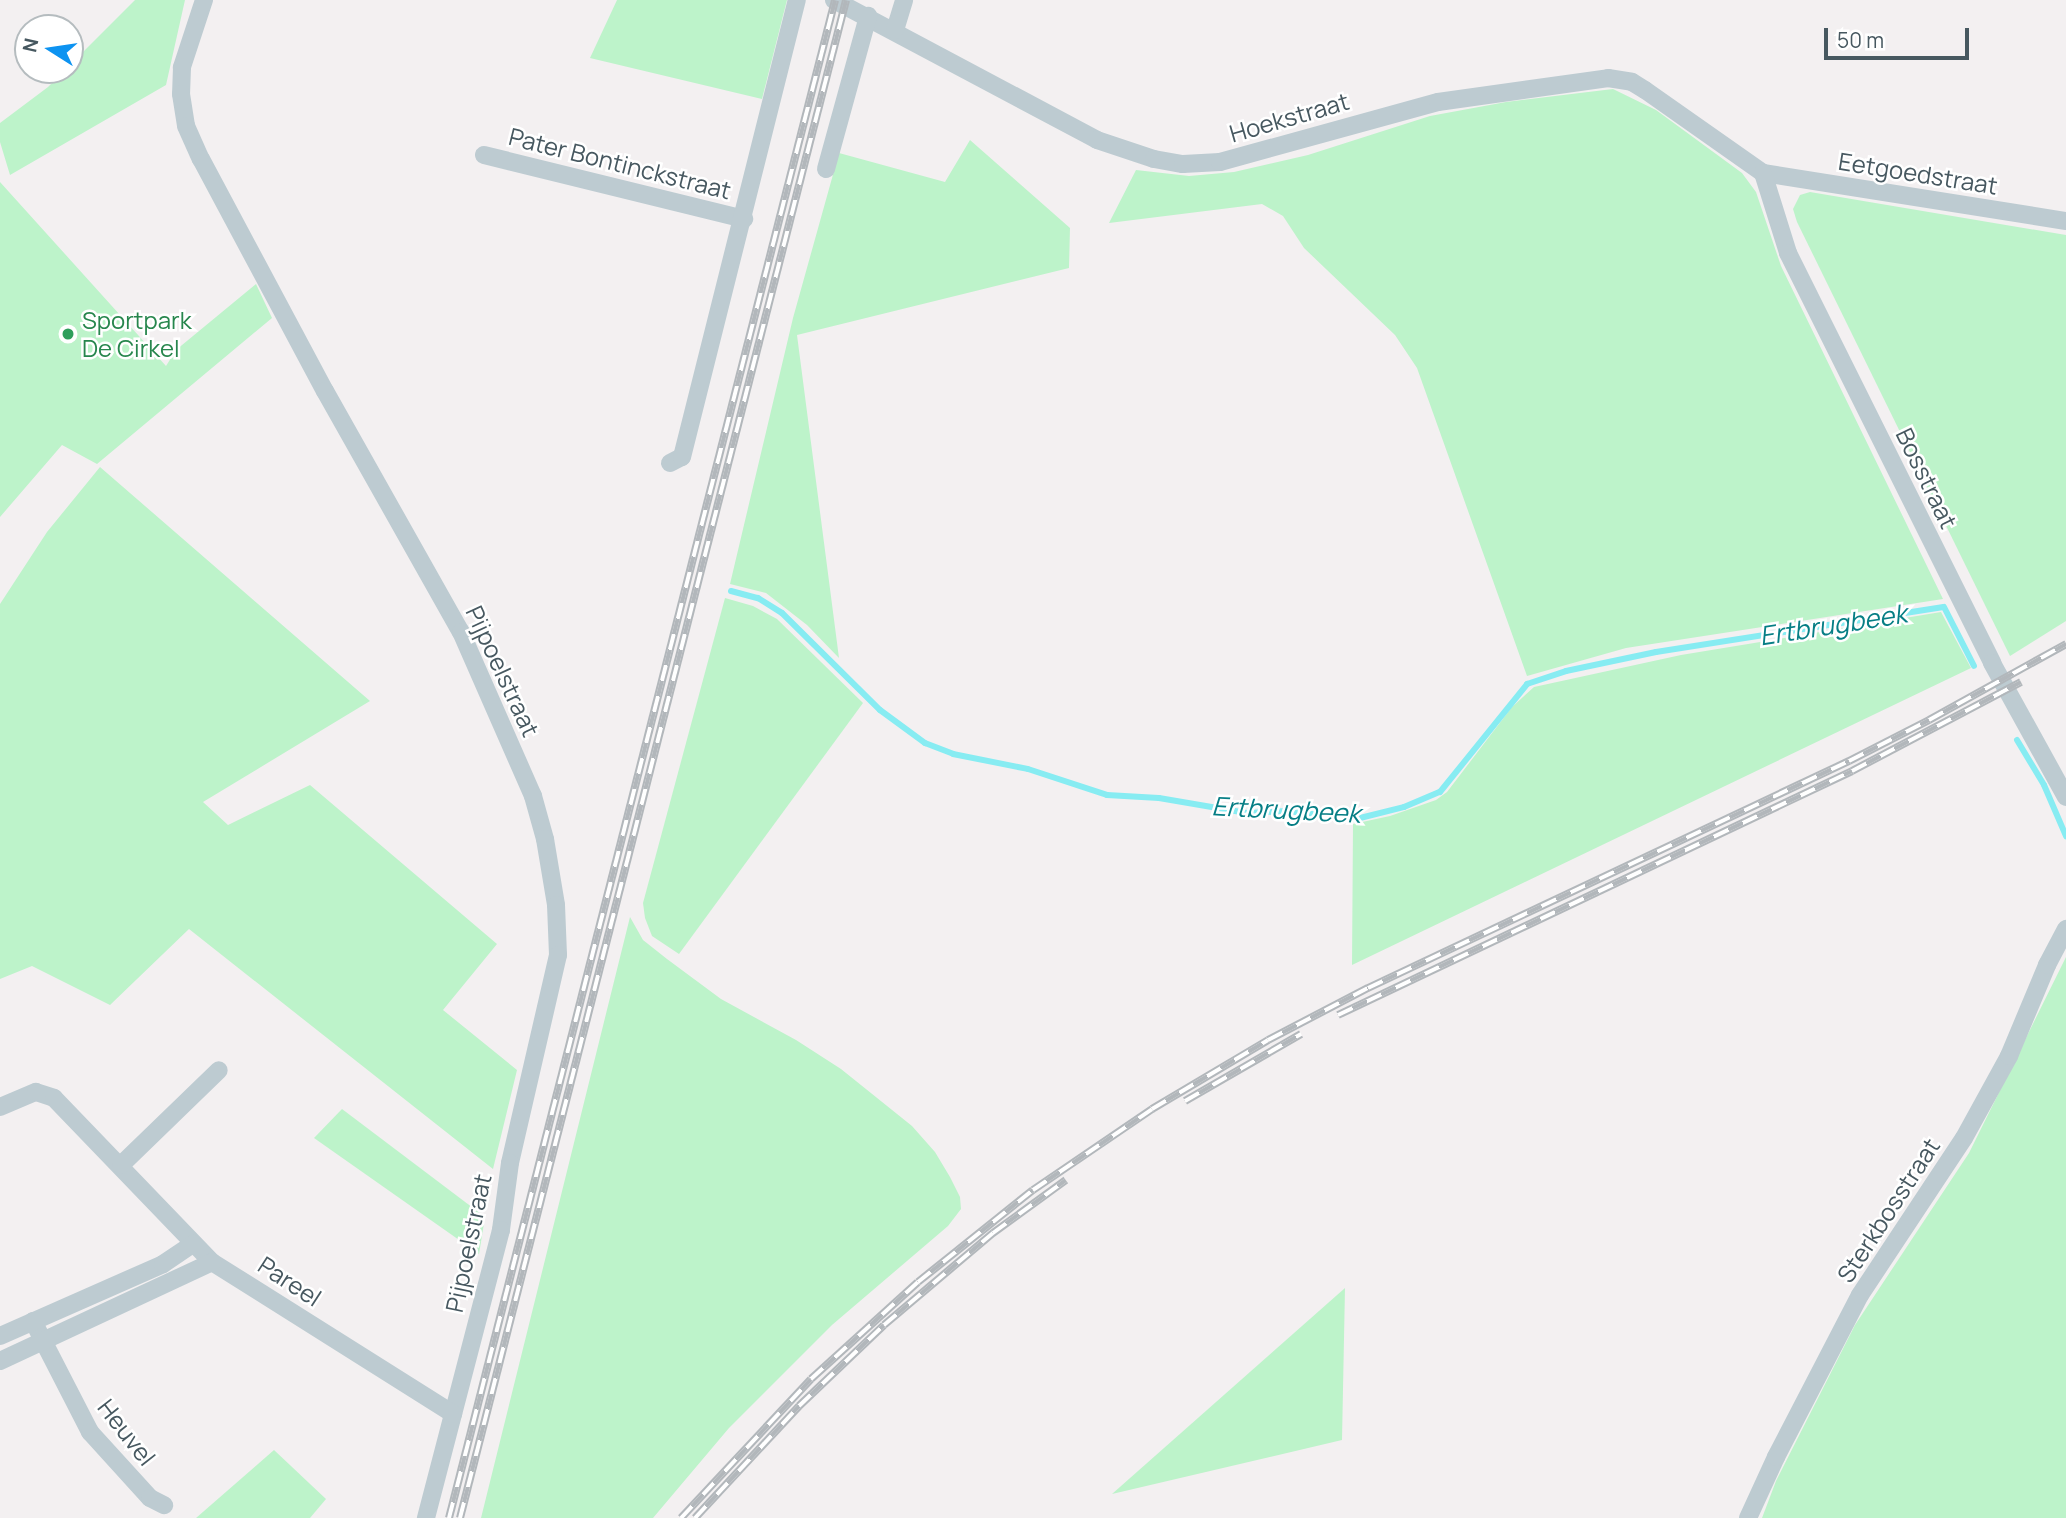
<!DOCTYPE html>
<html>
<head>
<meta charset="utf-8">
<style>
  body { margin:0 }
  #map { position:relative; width:2066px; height:1518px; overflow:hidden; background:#f3f0f1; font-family:Manrope,sans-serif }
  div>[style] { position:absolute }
  .green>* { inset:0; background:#bdf3ca }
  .stream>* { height:6px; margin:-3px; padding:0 3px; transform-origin:3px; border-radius:3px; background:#87ecf2 }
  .minor>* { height:18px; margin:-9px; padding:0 9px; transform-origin:9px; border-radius:9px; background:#bdcbd1 }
  .rail>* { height:8px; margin-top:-4px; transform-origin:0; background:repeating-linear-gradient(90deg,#fff 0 16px,#b2b7bb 0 32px); box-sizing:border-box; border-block:2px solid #b2b7bb }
  .dots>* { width:19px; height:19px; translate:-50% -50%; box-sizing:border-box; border:4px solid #fff; border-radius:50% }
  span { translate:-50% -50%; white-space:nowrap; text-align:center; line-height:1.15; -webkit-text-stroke:5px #fff; paint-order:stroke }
  .street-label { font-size:24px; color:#475860 }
  .leisure-label { font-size:24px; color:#27864d }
  .left { translate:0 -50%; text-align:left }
  .water-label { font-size:26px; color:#067e85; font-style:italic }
  .north { position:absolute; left:14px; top:14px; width:70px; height:70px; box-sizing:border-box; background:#fff; border:2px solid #b5bcbf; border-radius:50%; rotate:282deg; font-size:19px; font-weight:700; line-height:28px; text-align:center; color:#475860 }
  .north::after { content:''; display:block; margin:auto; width:24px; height:32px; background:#0d93f1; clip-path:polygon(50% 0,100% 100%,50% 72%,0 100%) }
  .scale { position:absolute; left:1824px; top:28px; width:145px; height:32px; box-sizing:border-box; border:4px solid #475860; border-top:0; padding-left:9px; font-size:21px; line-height:24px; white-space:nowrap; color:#475860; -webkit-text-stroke:5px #fff; paint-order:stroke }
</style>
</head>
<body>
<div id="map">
  <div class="green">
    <div style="clip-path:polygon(135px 0,185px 0,166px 85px,10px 175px,0 142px,0 123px,48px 87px,65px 70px,70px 70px,70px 65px)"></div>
    <div style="clip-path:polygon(617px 0,787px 0,762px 99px,590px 58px)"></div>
    <div style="clip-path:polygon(1613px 89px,1656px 110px,1742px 173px,1756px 192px,1781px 266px,1943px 599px,1626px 648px,1527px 676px,1417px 368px,1395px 335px,1304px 248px,1283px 216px,1262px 204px,1109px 223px,1136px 170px,1189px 176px,1234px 172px,1308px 155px,1430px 116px,1506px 102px)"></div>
    <div style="clip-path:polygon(970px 140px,1070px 228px,1069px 268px,797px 335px,839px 658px,807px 625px,766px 593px,730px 584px,793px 318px,839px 153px,945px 182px)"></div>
    <div style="clip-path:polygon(0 182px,166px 366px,176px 350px,256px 284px,272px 318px,97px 464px,62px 445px,0 517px)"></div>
    <div style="clip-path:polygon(1810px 192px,2066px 235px,2066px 621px,2010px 656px,1797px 222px,1793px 209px,1800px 195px)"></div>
    <div style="clip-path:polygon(100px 467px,370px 701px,203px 802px,228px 825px,310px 785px,497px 944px,443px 1010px,517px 1070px,493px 1169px,189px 929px,110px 1005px,32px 966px,0 979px,0 604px,47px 532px)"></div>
    <div style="clip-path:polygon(725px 598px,753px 606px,777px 619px,863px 703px,679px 954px,652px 936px,645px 918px,643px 903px)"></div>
    <div style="clip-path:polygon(1941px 612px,1971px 668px,1352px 965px,1353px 824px,1390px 816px,1436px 800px,1447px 792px,1512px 707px,1534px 687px,1681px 655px)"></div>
    <div style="clip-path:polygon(630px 917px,643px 940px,667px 959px,721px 999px,796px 1040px,841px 1069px,912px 1126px,935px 1152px,950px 1177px,960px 1197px,961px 1209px,948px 1226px,832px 1325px,729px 1428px,653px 1518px,481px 1518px)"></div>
    <div style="clip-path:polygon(2066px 957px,2066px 1518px,1762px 1518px,1776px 1481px,1855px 1325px,1969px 1153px)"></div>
    <div style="clip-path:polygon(342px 1109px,485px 1217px,479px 1254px,314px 1138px)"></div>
    <div style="clip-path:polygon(1345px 1288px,1342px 1440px,1112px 1494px)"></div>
    <div style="clip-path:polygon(274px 1450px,326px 1499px,310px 1518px,196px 1518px)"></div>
  </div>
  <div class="stream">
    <div style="left:731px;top:591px;width:28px;rotate:15deg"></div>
    <div style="left:758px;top:598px;width:28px;rotate:32deg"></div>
    <div style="left:782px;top:613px;width:138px;rotate:44.7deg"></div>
    <div style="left:880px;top:710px;width:56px;rotate:36.3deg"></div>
    <div style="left:925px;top:743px;width:30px;rotate:21deg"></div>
    <div style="left:953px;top:754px;width:76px;rotate:11.3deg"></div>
    <div style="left:1028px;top:769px;width:83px;rotate:18.2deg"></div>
    <div style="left:1107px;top:795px;width:52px;rotate:3.3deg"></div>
    <div style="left:1159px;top:798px;width:89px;rotate:9.7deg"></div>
    <div style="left:1247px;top:813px;width:40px;rotate:-2.9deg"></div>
    <div style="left:1287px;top:811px;width:69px;rotate:6.6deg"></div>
    <div style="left:1356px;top:819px;width:49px;rotate:-14deg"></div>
    <div style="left:1404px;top:807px;width:39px;rotate:-23deg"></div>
    <div style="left:1440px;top:792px;width:139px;rotate:-51.1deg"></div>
    <div style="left:1527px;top:684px;width:41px;rotate:-18.4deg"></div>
    <div style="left:1566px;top:671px;width:92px;rotate:-11.9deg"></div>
    <div style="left:1656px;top:652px;width:291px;rotate:-8.9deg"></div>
    <div style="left:1944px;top:607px;width:66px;rotate:63deg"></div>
    <div style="left:2017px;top:740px;width:52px;rotate:59deg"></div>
    <div style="left:2044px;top:785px;width:56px;rotate:66.7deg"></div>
  </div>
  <div class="minor">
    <div style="left:204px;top:0;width:71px;rotate:108.2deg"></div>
    <div style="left:182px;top:67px;width:27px;rotate:92deg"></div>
    <div style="left:181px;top:94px;width:32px;rotate:81deg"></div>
    <div style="left:186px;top:126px;width:36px;rotate:66deg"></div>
    <div style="left:201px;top:159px;width:263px;rotate:61.9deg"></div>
    <div style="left:325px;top:391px;width:277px;rotate:60.6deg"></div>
    <div style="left:461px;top:632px;width:179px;rotate:66.3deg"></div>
    <div style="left:533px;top:796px;width:45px;rotate:74.4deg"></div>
    <div style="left:545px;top:839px;width:67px;rotate:80.5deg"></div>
    <div style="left:556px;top:905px;width:50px;rotate:87.7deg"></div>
    <div style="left:558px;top:955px;width:213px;rotate:103deg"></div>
    <div style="left:510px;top:1163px;width:68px;rotate:97.7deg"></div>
    <div style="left:501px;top:1230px;width:298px;rotate:104.6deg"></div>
    <div style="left:834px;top:0;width:298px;rotate:28deg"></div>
    <div style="left:1097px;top:140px;width:60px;rotate:18.4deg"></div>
    <div style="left:1154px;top:159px;width:29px;rotate:10deg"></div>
    <div style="left:1183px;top:164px;width:37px;rotate:-3deg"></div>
    <div style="left:1220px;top:162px;width:226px;rotate:-15.4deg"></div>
    <div style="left:1438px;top:102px;width:172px;rotate:-8deg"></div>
    <div style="left:1608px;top:78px;width:24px;rotate:9deg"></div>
    <div style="left:1632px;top:82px;width:15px;rotate:32deg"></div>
    <div style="left:1645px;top:90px;width:144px;rotate:35.1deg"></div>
    <div style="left:1763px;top:173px;width:307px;rotate:9deg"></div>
    <div style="left:895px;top:30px;width:31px;rotate:-73deg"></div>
    <div style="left:484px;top:155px;width:268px;rotate:13.8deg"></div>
    <div style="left:826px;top:169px;width:159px;rotate:-74.6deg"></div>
    <div style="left:1763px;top:173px;width:84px;rotate:72.6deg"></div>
    <div style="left:1788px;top:253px;width:458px;rotate:63.5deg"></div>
    <div style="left:1992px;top:663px;width:153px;rotate:61.1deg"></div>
    <div style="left:670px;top:463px;width:13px;rotate:-27deg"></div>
    <div style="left:682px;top:457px;width:471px;rotate:-75.9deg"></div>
    <div style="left:0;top:1107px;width:39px;rotate:-23deg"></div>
    <div style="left:36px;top:1092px;width:19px;rotate:18deg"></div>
    <div style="left:54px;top:1098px;width:228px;rotate:46.1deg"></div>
    <div style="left:212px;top:1262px;width:285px;rotate:32.2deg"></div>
    <div style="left:121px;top:1165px;width:136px;rotate:-44.1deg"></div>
    <div style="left:33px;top:1321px;width:125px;rotate:62.8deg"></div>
    <div style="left:90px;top:1432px;width:89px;rotate:47.7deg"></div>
    <div style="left:150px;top:1498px;width:16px;rotate:27deg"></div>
    <div style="left:0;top:1336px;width:178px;rotate:-23.8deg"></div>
    <div style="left:163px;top:1264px;width:36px;rotate:-34deg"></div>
    <div style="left:0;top:1361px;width:234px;rotate:-25deg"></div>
    <div style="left:1748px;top:1518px;width:67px;rotate:-65.3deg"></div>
    <div style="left:1776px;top:1457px;width:182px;rotate:-62.6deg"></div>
    <div style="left:1860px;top:1295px;width:188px;rotate:-56.5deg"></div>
    <div style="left:1964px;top:1138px;width:94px;rotate:-61.2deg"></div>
    <div style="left:2009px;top:1056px;width:99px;rotate:-67.3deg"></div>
    <div style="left:2047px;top:965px;width:41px;rotate:-62.2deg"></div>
  </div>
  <div class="rail">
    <div style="left:1338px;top:1015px;width:569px;rotate:-25.39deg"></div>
    <div style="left:1852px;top:771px;width:191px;rotate:-27.8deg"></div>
    <div style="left:1185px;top:1101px;width:134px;rotate:-30deg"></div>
    <div style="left:449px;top:1518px;width:1566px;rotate:-75.73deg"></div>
    <div style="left:460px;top:1518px;width:1566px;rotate:-75.73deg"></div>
    <div style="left:681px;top:1518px;width:190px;rotate:-46.9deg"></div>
    <div style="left:811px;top:1379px;width:144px;rotate:-42.2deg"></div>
    <div style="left:918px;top:1282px;width:147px;rotate:-38.7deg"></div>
    <div style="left:1033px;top:1190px;width:144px;rotate:-34.2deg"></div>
    <div style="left:1152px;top:1109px;width:135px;rotate:-30.7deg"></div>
    <div style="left:1268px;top:1040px;width:113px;rotate:-27.5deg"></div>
    <div style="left:1368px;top:988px;width:532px;rotate:-25.26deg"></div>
    <div style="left:1849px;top:761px;width:90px;rotate:-27.1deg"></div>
    <div style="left:1929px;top:720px;width:157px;rotate:-29deg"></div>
    <div style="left:695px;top:1518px;width:153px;rotate:-47.1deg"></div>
    <div style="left:799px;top:1406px;width:117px;rotate:-43.6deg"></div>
    <div style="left:884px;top:1325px;width:143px;rotate:-40.2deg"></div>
    <div style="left:993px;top:1233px;width:90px;rotate:-36deg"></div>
  </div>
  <div class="dots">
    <div style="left:68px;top:334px;background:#2e9e5b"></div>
  </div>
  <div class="street-label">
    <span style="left:1289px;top:117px;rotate:-16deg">Hoekstraat</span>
    <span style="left:620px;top:163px;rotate:14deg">Pater Bontinckstraat</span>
    <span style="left:1918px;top:173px;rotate:9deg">Eetgoedstraat</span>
    <span style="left:1927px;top:478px;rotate:64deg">Bosstraat</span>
    <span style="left:503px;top:671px;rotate:65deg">Pijpoelstraat</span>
    <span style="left:1888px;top:1210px;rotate:-57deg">Sterkbosstraat</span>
    <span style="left:468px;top:1243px;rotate:-78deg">Pijpoelstraat</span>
    <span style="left:290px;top:1281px;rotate:33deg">Pareel</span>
    <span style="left:127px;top:1432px;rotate:52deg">Heuvel</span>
  </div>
  <div class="leisure-label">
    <span class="left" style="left:82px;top:334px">Sportpark<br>De Cirkel</span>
  </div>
  <div class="water-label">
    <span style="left:1833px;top:625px;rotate:-9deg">Ertbrugbeek</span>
    <span style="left:1286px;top:810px;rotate:3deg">Ertbrugbeek</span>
  </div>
  <div class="north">N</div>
  <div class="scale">50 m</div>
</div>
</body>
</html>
